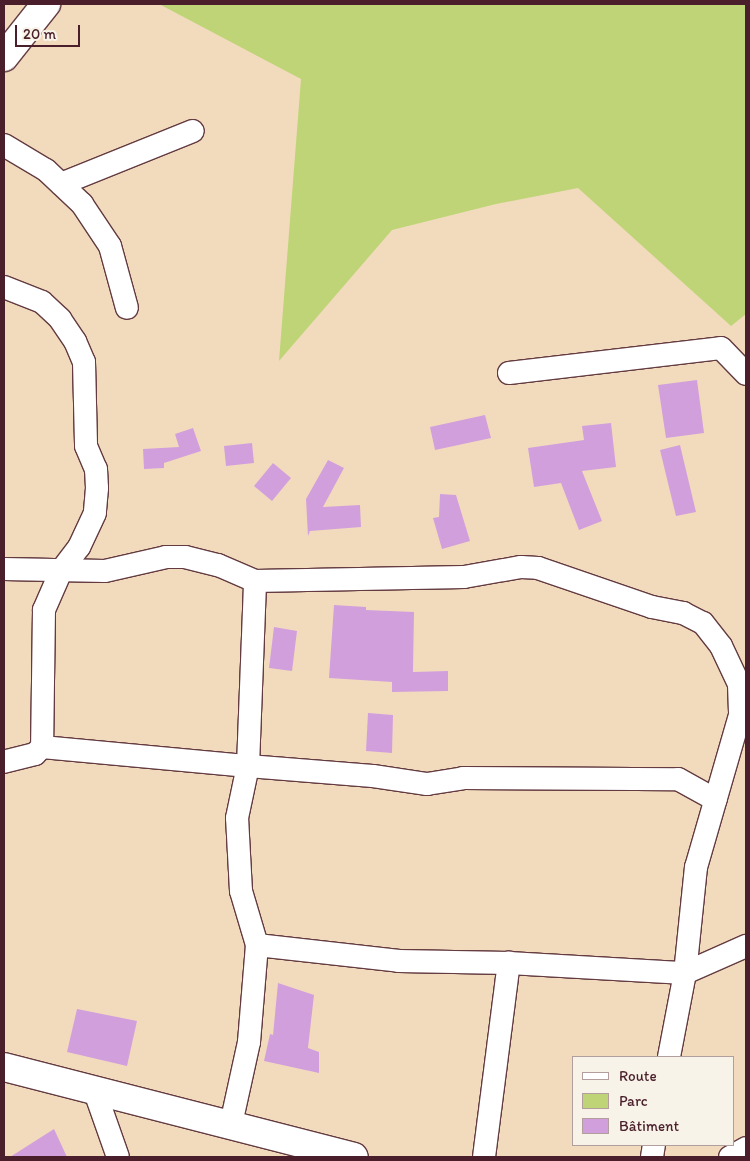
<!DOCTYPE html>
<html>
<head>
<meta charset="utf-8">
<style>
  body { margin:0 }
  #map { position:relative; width:750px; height:1161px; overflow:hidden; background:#f2dbbd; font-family:Itim,sans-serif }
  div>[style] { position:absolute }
  .green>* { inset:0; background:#bed477 }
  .building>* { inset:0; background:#d29fdd }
  .roads { filter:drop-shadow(1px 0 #633b41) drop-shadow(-1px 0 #633b41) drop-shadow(0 1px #633b41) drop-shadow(0 -1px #633b41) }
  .minor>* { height:22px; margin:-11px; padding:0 11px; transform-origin:11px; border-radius:11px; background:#fff }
  .tertiary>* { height:28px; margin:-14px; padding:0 14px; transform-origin:14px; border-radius:14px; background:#fff }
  span { translate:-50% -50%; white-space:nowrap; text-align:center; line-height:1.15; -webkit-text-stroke:5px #f7f3e8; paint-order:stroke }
  .frame { position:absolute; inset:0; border:5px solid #4a1f2b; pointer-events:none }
  .legend { position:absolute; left:572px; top:1056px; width:162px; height:90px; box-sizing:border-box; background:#f7f3e8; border:1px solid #b29e9c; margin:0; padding:6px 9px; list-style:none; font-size:15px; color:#4a1f2b }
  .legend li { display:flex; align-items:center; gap:10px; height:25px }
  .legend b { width:25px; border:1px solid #b29e9c }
  .scale { position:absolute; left:15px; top:25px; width:65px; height:22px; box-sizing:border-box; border:2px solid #4a1f2b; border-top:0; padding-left:6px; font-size:15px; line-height:18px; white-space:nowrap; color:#4a1f2b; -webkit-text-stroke:4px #f7f3e8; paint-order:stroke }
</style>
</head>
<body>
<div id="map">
  <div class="green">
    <div style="clip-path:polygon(159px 4px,746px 4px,746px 314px,731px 326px,578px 188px,496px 204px,392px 230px,279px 361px,301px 79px)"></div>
  </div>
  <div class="building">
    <div style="clip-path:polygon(697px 380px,704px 433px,666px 438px,658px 385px)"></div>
    <div style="clip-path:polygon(485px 415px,491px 438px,435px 450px,430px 427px)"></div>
    <div style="clip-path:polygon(611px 423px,616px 467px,582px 471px,602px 521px,579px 530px,561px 483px,534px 487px,528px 448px,584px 440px,582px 426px)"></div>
    <div style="clip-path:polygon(193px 428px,201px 451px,164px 463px,164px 468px,144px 469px,143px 449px,179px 447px,175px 434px)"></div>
    <div style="clip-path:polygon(252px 443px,254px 463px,226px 466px,224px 446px)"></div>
    <div style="clip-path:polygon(680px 445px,696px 512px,676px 516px,660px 450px)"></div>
    <div style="clip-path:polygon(328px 460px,344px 468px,323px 507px,360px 505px,361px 527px,310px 531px,308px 536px,306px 499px)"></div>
    <div style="clip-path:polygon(273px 463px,291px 478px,272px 501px,254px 486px)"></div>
    <div style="clip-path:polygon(440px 494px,456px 495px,470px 541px,442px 549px,433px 518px,439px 517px)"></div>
    <div style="clip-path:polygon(334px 605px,366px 607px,366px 610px,414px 612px,413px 672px,448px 671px,448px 691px,392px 692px,392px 682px,329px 678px)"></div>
    <div style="clip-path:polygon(274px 627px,297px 631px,292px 671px,269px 668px)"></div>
    <div style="clip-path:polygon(368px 713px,393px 715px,392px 753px,366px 751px)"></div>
    <div style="clip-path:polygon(278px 983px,314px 995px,308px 1048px,319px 1052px,319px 1073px,264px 1061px,270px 1034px,273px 1035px)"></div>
    <div style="clip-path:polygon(77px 1009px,137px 1021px,127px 1066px,67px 1052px)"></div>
    <div style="clip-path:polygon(54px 1129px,67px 1157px,10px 1157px)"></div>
  </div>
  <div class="roads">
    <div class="minor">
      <div style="left:4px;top:145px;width:49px;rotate:30.8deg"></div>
      <div style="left:46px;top:170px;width:50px;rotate:43.4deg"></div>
      <div style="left:82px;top:204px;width:50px;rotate:56.3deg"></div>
      <div style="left:110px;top:246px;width:64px;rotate:74.7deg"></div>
      <div style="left:61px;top:184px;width:142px;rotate:-21.9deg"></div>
      <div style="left:4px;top:287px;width:41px;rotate:21.5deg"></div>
      <div style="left:42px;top:302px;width:25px;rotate:43deg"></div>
      <div style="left:60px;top:319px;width:27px;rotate:56deg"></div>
      <div style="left:75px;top:341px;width:23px;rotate:67deg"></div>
      <div style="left:84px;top:362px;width:84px;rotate:88.6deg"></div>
      <div style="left:86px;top:446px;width:25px;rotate:67deg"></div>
      <div style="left:96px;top:469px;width:19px;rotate:87deg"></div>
      <div style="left:97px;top:488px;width:25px;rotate:95deg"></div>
      <div style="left:95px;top:513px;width:38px;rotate:115deg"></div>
      <div style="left:79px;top:547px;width:30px;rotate:127deg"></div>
      <div style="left:61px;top:571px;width:43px;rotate:113.6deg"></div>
      <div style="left:44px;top:610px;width:137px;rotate:90.8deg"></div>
      <div style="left:42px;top:747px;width:10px;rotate:135deg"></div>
      <div style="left:35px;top:754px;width:32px;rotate:166deg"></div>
      <div style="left:509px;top:373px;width:213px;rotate:-6.7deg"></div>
      <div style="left:721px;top:348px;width:36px;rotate:46deg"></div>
      <div style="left:4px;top:569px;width:101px;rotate:1.1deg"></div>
      <div style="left:105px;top:571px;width:63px;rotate:-12.9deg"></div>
      <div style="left:166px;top:557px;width:19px"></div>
      <div style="left:185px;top:557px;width:34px;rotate:14deg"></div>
      <div style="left:218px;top:565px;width:40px;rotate:23.4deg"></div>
      <div style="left:255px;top:581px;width:209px;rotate:-1.1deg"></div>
      <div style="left:464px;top:577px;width:58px;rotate:-10deg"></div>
      <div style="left:521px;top:567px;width:17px;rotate:3deg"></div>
      <div style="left:538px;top:568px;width:120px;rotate:18.9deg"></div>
      <div style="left:652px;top:607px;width:32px;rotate:11deg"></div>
      <div style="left:683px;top:613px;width:22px;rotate:27deg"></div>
      <div style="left:703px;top:623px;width:29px;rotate:52deg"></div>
      <div style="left:721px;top:646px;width:42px;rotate:64.7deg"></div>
      <div style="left:739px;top:684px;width:31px;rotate:88deg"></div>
      <div style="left:740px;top:715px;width:158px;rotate:106.1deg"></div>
      <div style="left:696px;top:867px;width:107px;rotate:95.9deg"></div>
      <div style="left:685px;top:973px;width:86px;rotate:100.8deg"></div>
      <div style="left:42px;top:747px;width:207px;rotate:5.3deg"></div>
      <div style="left:248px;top:766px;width:185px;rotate:-87.8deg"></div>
      <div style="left:257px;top:945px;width:56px;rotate:-106.5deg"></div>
      <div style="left:241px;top:891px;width:73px;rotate:-93.1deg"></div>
      <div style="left:237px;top:818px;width:53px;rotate:-78.1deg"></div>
      <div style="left:248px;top:766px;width:125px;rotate:4.6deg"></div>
      <div style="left:373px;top:776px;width:55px;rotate:8.4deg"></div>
      <div style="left:427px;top:784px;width:36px;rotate:-9deg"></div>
      <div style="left:463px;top:778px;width:215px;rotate:0.3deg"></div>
      <div style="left:678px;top:779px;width:43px;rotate:28.9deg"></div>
      <div style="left:94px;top:1089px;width:72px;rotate:70.6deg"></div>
      <div style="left:231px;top:1124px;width:84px;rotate:-77.6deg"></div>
      <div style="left:249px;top:1042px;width:97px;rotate:-85.3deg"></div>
      <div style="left:257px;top:945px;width:143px;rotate:6.4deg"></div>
      <div style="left:399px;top:961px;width:110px;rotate:1deg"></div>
      <div style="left:509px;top:963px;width:176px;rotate:3.3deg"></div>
      <div style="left:685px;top:973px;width:67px;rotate:-23.9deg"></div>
      <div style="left:484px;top:1157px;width:196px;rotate:-82.7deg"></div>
      <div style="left:652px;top:1157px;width:12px;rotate:-81deg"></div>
      <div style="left:730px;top:1157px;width:18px;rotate:-29deg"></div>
    </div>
    <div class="tertiary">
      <div style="left:4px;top:57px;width:68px;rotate:-51.6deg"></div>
      <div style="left:4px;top:1067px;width:361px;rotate:14.4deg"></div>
    </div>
  </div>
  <div class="frame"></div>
  <ul class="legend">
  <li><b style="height:6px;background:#fff"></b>Route</li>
  <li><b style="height:14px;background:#bed477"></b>Parc</li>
  <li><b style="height:14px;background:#d29fdd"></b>Bâtiment</li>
  </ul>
  <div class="scale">20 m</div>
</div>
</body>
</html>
